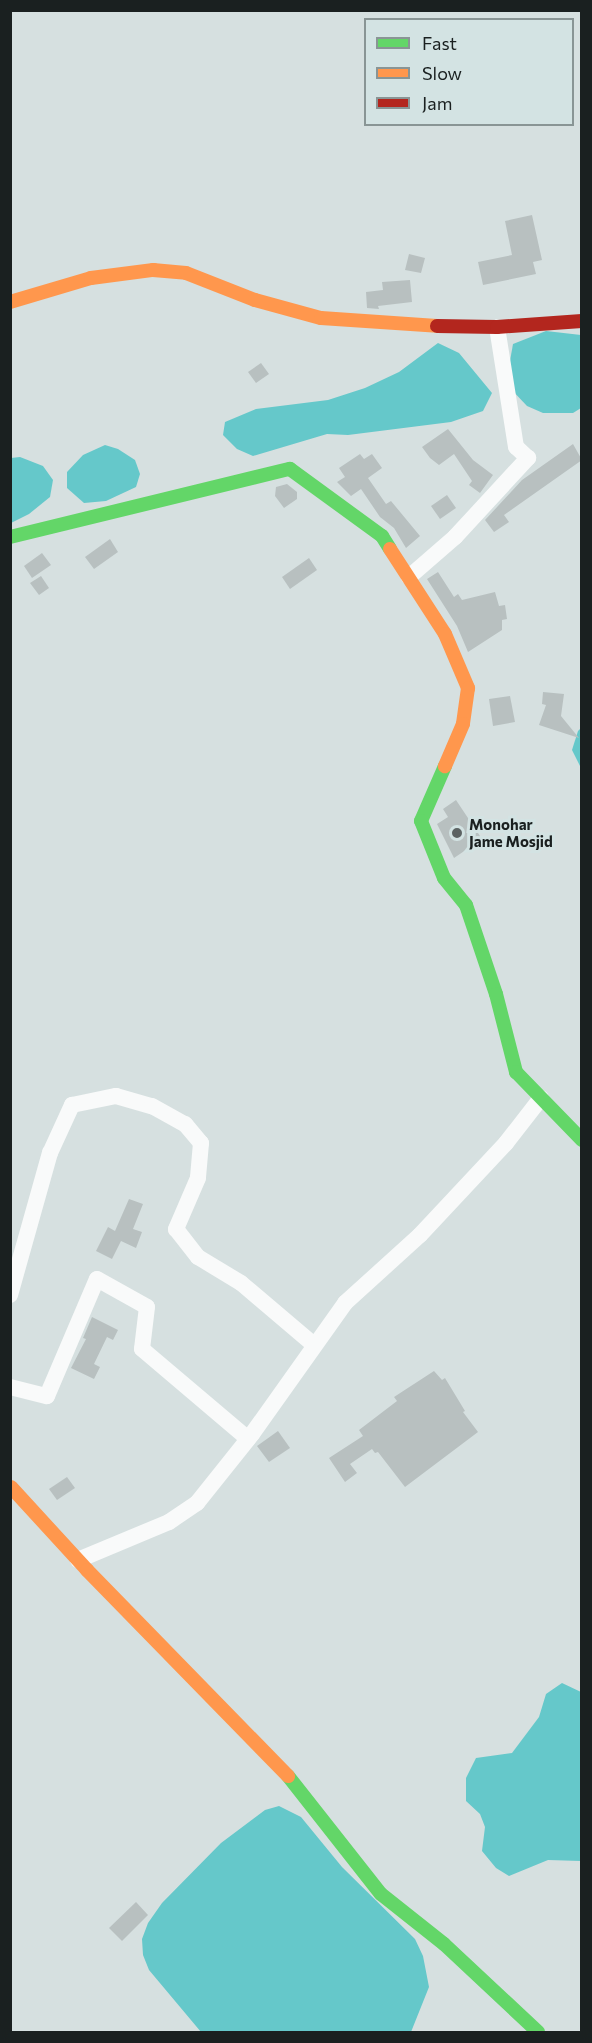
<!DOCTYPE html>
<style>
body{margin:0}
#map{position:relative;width:592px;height:2043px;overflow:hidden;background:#d6e0e0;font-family:Commissioner,sans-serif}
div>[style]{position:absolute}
.water>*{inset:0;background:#65c8ca}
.building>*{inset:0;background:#b8c0c0}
.street>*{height:16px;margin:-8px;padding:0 8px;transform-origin:8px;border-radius:8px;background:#f9fafa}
.fast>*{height:14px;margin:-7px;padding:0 7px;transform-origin:7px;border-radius:7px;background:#63d668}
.slow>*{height:14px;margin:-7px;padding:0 7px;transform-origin:7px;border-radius:7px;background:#ff974d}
.jam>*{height:14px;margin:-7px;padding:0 7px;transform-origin:7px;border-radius:7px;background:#b3261e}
.dots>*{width:16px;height:16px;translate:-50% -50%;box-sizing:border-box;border:3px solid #d3e3e3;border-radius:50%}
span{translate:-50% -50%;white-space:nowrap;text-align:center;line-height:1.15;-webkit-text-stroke:6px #d3e3e3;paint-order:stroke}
.poi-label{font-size:15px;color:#1a2020;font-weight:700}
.left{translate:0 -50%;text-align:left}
.frame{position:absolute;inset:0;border:12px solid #1a2020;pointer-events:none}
.legend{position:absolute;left:364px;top:18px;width:210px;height:108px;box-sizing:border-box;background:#d3e3e3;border:2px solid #899595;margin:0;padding:8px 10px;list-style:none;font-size:18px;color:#1a2020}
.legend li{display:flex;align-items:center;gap:12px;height:30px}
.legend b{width:30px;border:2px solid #899595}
</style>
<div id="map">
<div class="water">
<i style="clip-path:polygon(546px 331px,581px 335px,581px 408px,573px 413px,543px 413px,527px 406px,510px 388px,508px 372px,513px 344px)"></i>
<i style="clip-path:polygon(438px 343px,459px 353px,492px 393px,483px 411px,451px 422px,348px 435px,327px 434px,253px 456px,237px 449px,223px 435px,225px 422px,256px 409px,328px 400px,365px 388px,399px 372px)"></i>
<i style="clip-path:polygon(105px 445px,118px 449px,135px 460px,140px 474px,136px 487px,106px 501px,84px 503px,67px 488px,67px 472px,83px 455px)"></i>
<i style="clip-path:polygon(20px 457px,43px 466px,53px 480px,50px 497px,29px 514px,11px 523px,11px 458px)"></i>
<i style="clip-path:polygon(581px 728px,581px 768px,572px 750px,578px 731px)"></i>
<i style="clip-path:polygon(562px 1683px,581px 1692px,581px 1861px,548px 1860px,509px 1876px,496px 1868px,482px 1851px,485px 1827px,480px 1814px,466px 1801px,466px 1778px,476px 1758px,512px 1753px,539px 1717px,546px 1694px)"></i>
<i style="clip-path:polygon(279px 1806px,301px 1817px,342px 1867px,415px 1939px,423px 1956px,429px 1987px,411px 2032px,201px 2032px,149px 1970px,143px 1955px,142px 1939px,148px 1923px,162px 1903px,221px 1843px,265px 1810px)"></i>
</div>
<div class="building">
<i style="clip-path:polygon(532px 215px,542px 260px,533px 262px,536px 274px,483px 285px,478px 262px,512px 255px,505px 221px)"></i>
<i style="clip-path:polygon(409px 254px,425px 258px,421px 273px,405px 270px)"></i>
<i style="clip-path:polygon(410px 280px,412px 302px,378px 306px,379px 309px,367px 308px,366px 292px,383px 290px,382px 282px)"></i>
<i style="clip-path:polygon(261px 363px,269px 374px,256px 383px,248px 372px)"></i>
<i style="clip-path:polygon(448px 429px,473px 460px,493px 475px,480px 493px,469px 485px,472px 481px,454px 454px,439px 465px,430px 458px,422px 447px)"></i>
<i style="clip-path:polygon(573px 444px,582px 460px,504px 515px,509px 522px,494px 532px,485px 520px,522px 480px)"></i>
<i style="clip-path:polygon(360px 454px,364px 459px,372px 454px,382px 468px,368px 478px,386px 504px,391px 501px,420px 536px,406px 548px,394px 528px,380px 517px,361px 489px,351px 496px,337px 482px,345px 477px,339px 468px)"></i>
<i style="clip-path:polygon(287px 484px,297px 492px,297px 499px,284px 508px,275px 496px,276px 487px)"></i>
<i style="clip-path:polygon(447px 495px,456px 508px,440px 519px,431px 506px)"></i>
<i style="clip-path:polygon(110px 539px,118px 552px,94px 569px,85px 557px)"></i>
<i style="clip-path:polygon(42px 553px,51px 565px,32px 578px,24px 566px)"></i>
<i style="clip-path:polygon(309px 558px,317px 570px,290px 589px,282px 577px)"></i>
<i style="clip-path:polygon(438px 572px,454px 597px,458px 594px,462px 600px,495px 592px,499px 606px,505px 605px,507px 619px,502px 620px,502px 630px,468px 652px,457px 626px,427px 579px)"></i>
<i style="clip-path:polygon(41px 576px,49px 588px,39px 595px,30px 583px)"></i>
<i style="clip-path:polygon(543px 692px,564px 694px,561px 716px,579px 738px,539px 725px,546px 705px,542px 704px)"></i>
<i style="clip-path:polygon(510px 696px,515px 722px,493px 726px,489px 699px)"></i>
<i style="clip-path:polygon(456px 800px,482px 839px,454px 858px,437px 824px,448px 817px,443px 809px)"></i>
<i style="clip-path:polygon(129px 1199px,143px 1204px,133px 1229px,142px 1232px,136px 1248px,121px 1241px,112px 1259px,96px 1251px,108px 1227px,115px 1231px)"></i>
<i style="clip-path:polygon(92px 1317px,118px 1330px,113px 1340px,107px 1337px,94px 1364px,100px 1367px,94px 1379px,71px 1368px,86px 1339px,83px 1338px)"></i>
<i style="clip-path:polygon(434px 1371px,442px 1380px,445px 1378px,465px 1411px,463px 1412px,478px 1432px,405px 1487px,378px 1452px,375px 1453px,372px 1449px,350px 1464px,357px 1473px,345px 1482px,329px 1458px,363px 1436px,359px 1430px,397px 1401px,394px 1397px)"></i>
<i style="clip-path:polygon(278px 1431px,290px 1448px,269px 1462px,257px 1446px)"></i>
<i style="clip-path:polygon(67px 1477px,75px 1488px,57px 1500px,49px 1489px)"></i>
<i style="clip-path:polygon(136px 1902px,148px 1915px,122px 1941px,109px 1928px)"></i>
</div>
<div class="street">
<i style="left:409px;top:577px;width:61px;rotate:-41deg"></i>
<i style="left:455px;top:537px;width:108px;rotate:-47.3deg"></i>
<i style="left:528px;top:458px;width:16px;rotate:-137deg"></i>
<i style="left:516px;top:447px;width:121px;rotate:-99deg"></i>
<i style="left:10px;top:1295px;width:148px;rotate:-74.3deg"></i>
<i style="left:50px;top:1153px;width:53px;rotate:-65.4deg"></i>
<i style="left:72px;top:1105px;width:45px;rotate:-11.6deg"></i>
<i style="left:116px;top:1096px;width:37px;rotate:16deg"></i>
<i style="left:152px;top:1106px;width:38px;rotate:29deg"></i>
<i style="left:185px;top:1124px;width:25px;rotate:50deg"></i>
<i style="left:201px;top:1143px;width:35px;rotate:95deg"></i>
<i style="left:198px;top:1178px;width:56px;rotate:113.3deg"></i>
<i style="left:176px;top:1229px;width:36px;rotate:52deg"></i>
<i style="left:198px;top:1257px;width:50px;rotate:31.2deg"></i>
<i style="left:241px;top:1283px;width:96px;rotate:40.3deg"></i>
<i style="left:10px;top:1387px;width:38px;rotate:14deg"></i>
<i style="left:47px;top:1396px;width:127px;rotate:-66.9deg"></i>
<i style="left:97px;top:1279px;width:57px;rotate:29.2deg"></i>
<i style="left:147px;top:1307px;width:42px;rotate:96.8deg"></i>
<i style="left:142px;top:1349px;width:139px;rotate:40.3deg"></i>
<i style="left:78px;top:1560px;width:99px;rotate:-22.7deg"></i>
<i style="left:169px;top:1522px;width:34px;rotate:-34deg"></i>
<i style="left:197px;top:1503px;width:88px;rotate:-51.4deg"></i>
<i style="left:252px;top:1434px;width:161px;rotate:-54.6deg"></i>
<i style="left:345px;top:1303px;width:101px;rotate:-42.2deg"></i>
<i style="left:420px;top:1235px;width:126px;rotate:-46.9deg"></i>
<i style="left:506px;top:1143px;width:57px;rotate:-52.1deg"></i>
</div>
<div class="fast">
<i style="left:10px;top:537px;width:288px;rotate:-13.7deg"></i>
<i style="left:290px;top:469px;width:114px;rotate:36.1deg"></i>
<i style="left:382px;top:536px;width:15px;rotate:58deg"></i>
<i style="left:445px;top:766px;width:60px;rotate:113.6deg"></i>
<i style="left:421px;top:821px;width:61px;rotate:68deg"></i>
<i style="left:444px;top:878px;width:35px;rotate:51deg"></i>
<i style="left:466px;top:905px;width:94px;rotate:71.4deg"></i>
<i style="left:496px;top:994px;width:81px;rotate:75.6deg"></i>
<i style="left:516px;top:1072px;width:95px;rotate:45.9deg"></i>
<i style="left:288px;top:1776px;width:150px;rotate:51.8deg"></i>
<i style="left:381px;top:1894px;width:80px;rotate:38.4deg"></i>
<i style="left:444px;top:1944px;width:129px;rotate:43.1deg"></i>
</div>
<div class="slow">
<i style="left:10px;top:302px;width:84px;rotate:-16.5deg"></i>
<i style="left:91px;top:278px;width:63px;rotate:-7.4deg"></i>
<i style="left:153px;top:270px;width:33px;rotate:5deg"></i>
<i style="left:186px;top:273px;width:74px;rotate:21.4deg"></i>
<i style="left:255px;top:300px;width:68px;rotate:15.3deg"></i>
<i style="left:321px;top:318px;width:116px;rotate:3.9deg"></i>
<i style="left:390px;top:549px;width:101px;rotate:57.1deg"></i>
<i style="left:445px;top:634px;width:59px;rotate:66.9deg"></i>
<i style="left:468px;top:688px;width:36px;rotate:98deg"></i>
<i style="left:463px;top:724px;width:46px;rotate:113.2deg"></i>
<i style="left:11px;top:1487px;width:113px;rotate:47.5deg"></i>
<i style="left:87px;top:1570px;width:288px;rotate:45.7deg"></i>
</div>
<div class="jam">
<i style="left:437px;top:326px;width:60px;rotate:1deg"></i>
<i style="left:497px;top:327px;width:85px;rotate:-4deg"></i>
</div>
<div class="dots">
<i style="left:457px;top:833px;background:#5c6363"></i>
</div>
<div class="poi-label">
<span class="left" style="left:469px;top:833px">Monohar<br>Jame Mosjid</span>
</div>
<div class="frame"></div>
<ul class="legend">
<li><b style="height:8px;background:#63d668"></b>Fast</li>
<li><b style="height:8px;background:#ff974d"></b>Slow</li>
<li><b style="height:8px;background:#b3261e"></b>Jam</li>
</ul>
</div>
